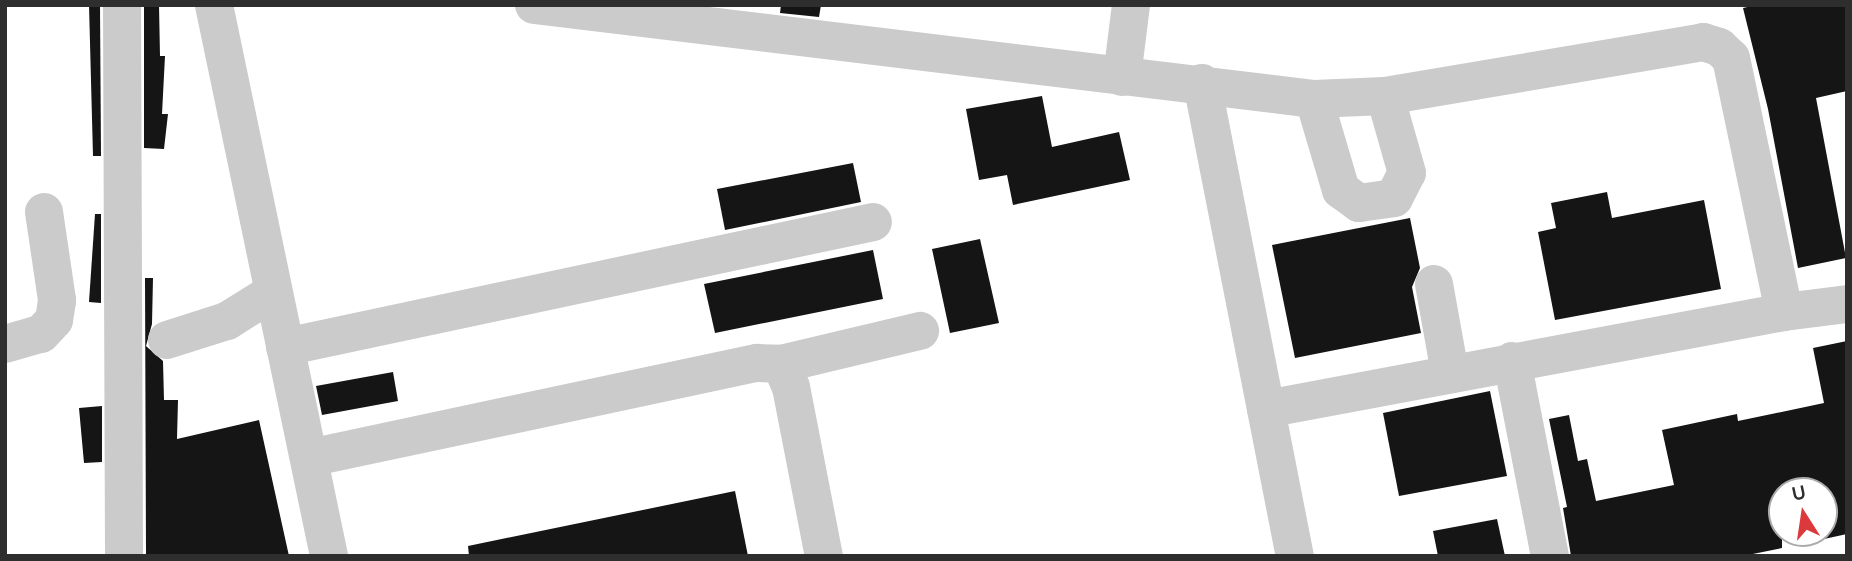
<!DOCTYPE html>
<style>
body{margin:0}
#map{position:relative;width:1852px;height:561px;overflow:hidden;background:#fff;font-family:Cabin,sans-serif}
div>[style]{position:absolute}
.building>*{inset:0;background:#151515}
.minor>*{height:38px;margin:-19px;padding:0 19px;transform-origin:19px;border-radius:19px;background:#cbcbcb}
span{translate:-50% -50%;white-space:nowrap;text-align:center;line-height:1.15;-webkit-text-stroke:7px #fff;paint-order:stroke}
.frame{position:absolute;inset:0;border:7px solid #2e2e2e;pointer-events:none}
.north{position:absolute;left:1768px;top:477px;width:70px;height:70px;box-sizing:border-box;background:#fff;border:2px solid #ababab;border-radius:50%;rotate:348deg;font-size:19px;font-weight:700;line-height:28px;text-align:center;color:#2e2e2e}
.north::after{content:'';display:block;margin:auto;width:24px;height:32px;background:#db393b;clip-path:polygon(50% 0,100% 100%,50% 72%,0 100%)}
</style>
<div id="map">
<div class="building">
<i style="clip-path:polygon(89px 5px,100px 5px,101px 156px,93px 156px)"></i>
<i style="clip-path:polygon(144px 5px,159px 5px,160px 56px,165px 56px,162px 114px,168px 114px,164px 149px,144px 148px)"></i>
<i style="clip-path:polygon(781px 5px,821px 5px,819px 17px,780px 13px)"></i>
<i style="clip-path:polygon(1756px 5px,1847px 5px,1847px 91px,1816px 98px,1846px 258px,1798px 268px,1768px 109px,1743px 8px)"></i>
<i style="clip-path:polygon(1042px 96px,1052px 147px,1119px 132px,1130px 180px,1013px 205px,1007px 175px,979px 180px,966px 109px)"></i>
<i style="clip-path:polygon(853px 163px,861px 202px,725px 230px,717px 189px)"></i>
<i style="clip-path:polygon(1607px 192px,1612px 218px,1704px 200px,1721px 289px,1555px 320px,1538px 232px,1556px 228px,1551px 203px)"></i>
<i style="clip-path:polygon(95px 214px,101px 214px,101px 303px,89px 302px)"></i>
<i style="clip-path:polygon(1410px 218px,1420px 268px,1412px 287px,1421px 333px,1295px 358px,1272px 245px)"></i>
<i style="clip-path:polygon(980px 239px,999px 323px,950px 333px,932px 249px)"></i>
<i style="clip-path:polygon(873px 250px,883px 299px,715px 333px,704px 284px)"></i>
<i style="clip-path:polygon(145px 278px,153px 278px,152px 324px,146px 346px,163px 361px,164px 400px,178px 400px,177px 439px,259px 420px,289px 556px,146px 556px)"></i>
<i style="clip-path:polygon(1847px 341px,1847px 534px,1824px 539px,1824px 491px,1782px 491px,1782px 548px,1743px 556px,1571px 556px,1563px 508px,1567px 507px,1549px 419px,1569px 415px,1578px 461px,1587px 459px,1596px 501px,1674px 485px,1662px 430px,1737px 414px,1738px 421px,1824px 403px,1813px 348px)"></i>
<i style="clip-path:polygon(393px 372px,398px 401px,322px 415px,316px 386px)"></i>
<i style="clip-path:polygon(1490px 391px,1507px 476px,1399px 496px,1383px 413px)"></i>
<i style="clip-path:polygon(102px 406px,102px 462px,84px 463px,79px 408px)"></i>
<i style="clip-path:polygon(735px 491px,748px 556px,469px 556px,468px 546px)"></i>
<i style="clip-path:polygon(1497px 519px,1505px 556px,1438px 556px,1433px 531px)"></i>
</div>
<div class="minor">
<i style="left:122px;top:5px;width:551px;rotate:89.79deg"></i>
<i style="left:214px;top:5px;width:563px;rotate:78.21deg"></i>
<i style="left:534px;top:5px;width:786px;rotate:6.87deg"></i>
<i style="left:1314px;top:99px;width:71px;rotate:-2.4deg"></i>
<i style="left:1385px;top:96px;width:323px;rotate:-9.6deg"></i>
<i style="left:1703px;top:42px;width:17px;rotate:17deg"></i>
<i style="left:1719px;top:47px;width:16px;rotate:43deg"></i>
<i style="left:1731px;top:58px;width:259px;rotate:78.2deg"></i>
<i style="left:1784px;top:312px;width:527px;rotate:169.39deg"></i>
<i style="left:1122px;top:77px;width:73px;rotate:-82.9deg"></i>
<i style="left:1202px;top:83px;width:482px;rotate:78.9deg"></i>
<i style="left:1314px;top:99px;width:95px;rotate:73.5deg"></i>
<i style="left:1341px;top:190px;width:22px;rotate:36deg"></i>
<i style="left:1359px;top:203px;width:35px;rotate:-8deg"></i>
<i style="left:1394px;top:198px;width:28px;rotate:-63deg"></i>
<i style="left:1407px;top:173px;width:80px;rotate:-105.9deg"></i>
<i style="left:1434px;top:284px;width:90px;rotate:79.8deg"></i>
<i style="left:1784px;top:312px;width:64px;rotate:-7.2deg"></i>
<i style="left:167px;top:340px;width:63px;rotate:-17.6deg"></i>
<i style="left:227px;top:321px;width:53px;rotate:-31.9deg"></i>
<i style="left:5px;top:344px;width:37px;rotate:-16deg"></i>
<i style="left:41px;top:334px;width:19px;rotate:-47deg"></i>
<i style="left:54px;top:320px;width:20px;rotate:-81deg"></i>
<i style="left:57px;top:300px;width:89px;rotate:-98.4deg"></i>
<i style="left:285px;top:347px;width:601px;rotate:-12deg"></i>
<i style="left:1512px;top:361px;width:199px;rotate:79deg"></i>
<i style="left:781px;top:364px;width:143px;rotate:-13.4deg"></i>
<i style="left:309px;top:458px;width:458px;rotate:-12deg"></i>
<i style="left:757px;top:363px;width:24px;rotate:2deg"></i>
<i style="left:781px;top:364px;width:25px;rotate:67deg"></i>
<i style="left:791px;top:387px;width:172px;rotate:79deg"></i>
</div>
<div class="frame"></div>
<div class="north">U</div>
</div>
